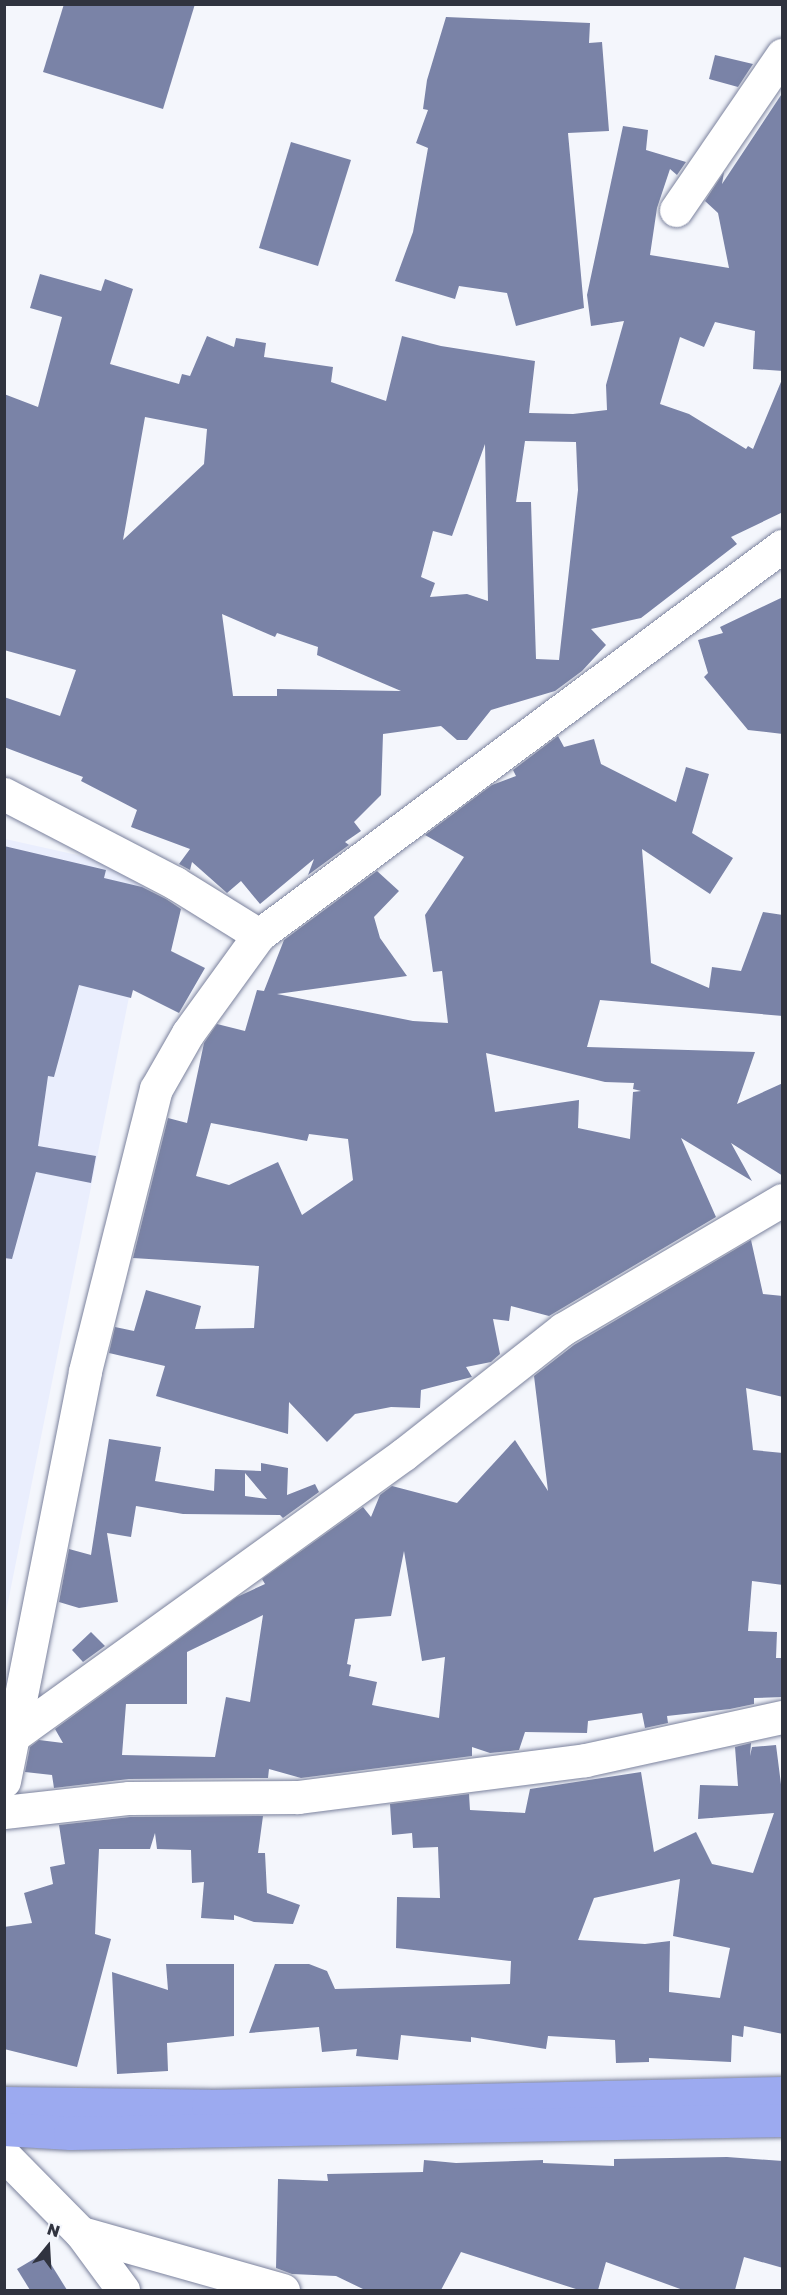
<!DOCTYPE html>
<style>
body{margin:0}
#map{position:relative;width:787px;height:2295px;overflow:hidden;background:#f4f6fc;font-family:"Golos Text",sans-serif}
div>[style]{position:absolute}
.built>*{inset:0;background:#eaeefd}
.building>*{inset:0;background:#7a83a7}
.roads{filter:drop-shadow(0 0 2px #7b829d) drop-shadow(0 0 2px #7b829d)}
.minor>*{height:33px;margin:-16.5px;padding:0 16.5px;transform-origin:16.5px;border-radius:16.5px;background:#fff}
.trunk>*{height:33px;margin:-16.5px;padding:0 16.5px;transform-origin:16.5px;border-radius:16.5px;background:#9caaf0}
span{translate:-50% -50%;white-space:nowrap;text-align:center;line-height:1.15;-webkit-text-stroke:5px #f4f6fc;paint-order:stroke}
.frame{position:absolute;inset:0;border:6px solid #30333f;pointer-events:none}
.north{position:absolute;left:18px;top:2217px;width:60px;height:60px;-webkit-text-stroke:4px #f4f6fc;paint-order:stroke;rotate:18deg;font-size:16px;font-weight:700;line-height:24px;text-align:center;color:#30333f}
.north::after{content:'';display:block;margin:auto;width:21px;height:27px;background:#30333f;clip-path:polygon(50% 0,100% 100%,50% 72%,0 100%)}
</style>
<div id="map">
<div class="built">
<i style="clip-path:polygon(5px 839px,154px 872px,5px 1617px)"></i>
</div>
<div class="building">
<i style="clip-path:polygon(64px 4px,195px 4px,163px 109px,43px 72px)"></i>
<i style="clip-path:polygon(446px 17px,590px 23px,589px 43px,602px 42px,609px 131px,568px 133px,584px 308px,516px 326px,507px 293px,459px 286px,455px 299px,395px 281px,413px 232px,428px 148px,416px 143px,428px 110px,423px 109px,427px 80px)"></i>
<i style="clip-path:polygon(715px 55px,753px 64px,738px 87px,709px 79px)"></i>
<i style="clip-path:polygon(evenodd,783px 92px,783px 371px,753px 369px,755px 331px,715px 322px,704px 347px,680px 337px,660px 404px,689px 414px,746px 449px,748px 446px,753px 449px,783px 377px,783px 512px,731px 537px,737px 544px,641px 618px,591px 629px,606px 645px,582px 671px,555px 691px,491px 710px,467px 740px,457px 740px,441px 726px,383px 734px,381px 795px,354px 822px,361px 831px,345px 842px,349px 845px,308px 875px,314px 859px,260px 904px,241px 881px,227px 893px,192px 862px,190px 870px,179px 864px,190px 849px,131px 827px,137px 810px,81px 781px,83px 777px,4px 747px,4px 697px,60px 716px,76px 670px,4px 650px,4px 394px,38px 407px,62px 317px,30px 308px,40px 274px,101px 291px,105px 279px,133px 289px,110px 364px,179px 384px,182px 374px,190px 376px,207px 336px,234px 347px,236px 338px,266px 343px,264px 357px,333px 367px,331px 382px,386px 401px,402px 336px,441px 346px,535px 361px,529px 413px,573px 414px,607px 410px,606px 385px,624px 321px,591px 326px,587px 295px,623px 126px,648px 130px,646px 150px,686px 162px,677px 175px,670px 169px,657px 208px,650px 255px,729px 268px,718px 213px,705px 201px,724px 172px,722px 184px,783px 92px,145px 417px,207px 429px,204px 464px,123px 540px,145px 417px,783px 92px,525px 441px,576px 442px,578px 490px,559px 660px,536px 659px,531px 502px,516px 502px,525px 441px,783px 92px,485px 444px,488px 601px,467px 594px,430px 597px,435px 583px,421px 577px,433px 531px,452px 536px,485px 444px,783px 92px,222px 614px,275px 637px,277px 633px,318px 647px,317px 655px,401px 691px,277px 689px,277px 696px,233px 696px,222px 614px)"></i>
<i style="clip-path:polygon(291px 142px,351px 160px,318px 266px,259px 248px)"></i>
<i style="clip-path:polygon(783px 597px,783px 734px,748px 730px,704px 677px,708px 673px,698px 640px,723px 633px,720px 627px)"></i>
<i style="clip-path:polygon(evenodd,558px 736px,564px 747px,594px 739px,601px 764px,676px 802px,686px 767px,709px 774px,692px 833px,733px 858px,710px 894px,642px 849px,651px 963px,709px 988px,712px 967px,741px 971px,763px 912px,783px 915px,783px 1016px,600px 1000px,587px 1047px,755px 1052px,737px 1104px,783px 1083px,783px 1176px,731px 1143px,752px 1181px,681px 1138px,716px 1217px,549px 1316px,511px 1306px,509px 1321px,493px 1319px,500px 1354px,491px 1362px,466px 1367px,472px 1377px,421px 1390px,420px 1408px,391px 1407px,355px 1414px,327px 1442px,289px 1402px,288px 1434px,156px 1396px,165px 1366px,109px 1353px,115px 1327px,134px 1331px,146px 1290px,201px 1306px,195px 1329px,254px 1328px,259px 1266px,133px 1258px,168px 1118px,187px 1123px,204px 1043px,217px 1024px,245px 1031px,257px 990px,264px 991px,284px 940px,377px 871px,399px 891px,374px 917px,380px 938px,407px 976px,277px 994px,413px 1021px,448px 1023px,442px 971px,433px 972px,425px 915px,464px 857px,425px 835px,492px 785px,516px 776px,513px 770px,558px 736px,486px 1053px,605px 1082px,634px 1083px,633px 1089px,641px 1091px,633px 1092px,630px 1139px,578px 1128px,579px 1100px,495px 1112px,486px 1053px,558px 736px,211px 1123px,307px 1141px,309px 1134px,348px 1139px,353px 1180px,302px 1215px,278px 1162px,229px 1185px,196px 1176px,211px 1123px)"></i>
<i style="clip-path:polygon(4px 846px,106px 870px,104px 878px,142px 887px,166px 899px,181px 909px,171px 951px,205px 968px,179px 1013px,133px 990px,131px 998px,79px 985px,54px 1077px,48px 1076px,38px 1146px,96px 1156px,91px 1183px,36px 1172px,12px 1259px,4px 1258px)"></i>
<i style="clip-path:polygon(evenodd,751px 1240px,763px 1294px,783px 1296px,783px 1397px,746px 1388px,753px 1450px,783px 1453px,783px 1585px,752px 1581px,748px 1631px,777px 1632px,776px 1658px,783px 1658px,783px 1697px,754px 1698px,754px 1704px,730px 1709px,667px 1716px,668px 1723px,645px 1728px,642px 1713px,588px 1721px,587px 1733px,525px 1732px,519px 1750px,490px 1753px,472px 1747px,472px 1756px,301px 1778px,269px 1769px,268px 1778px,129px 1779px,54px 1788px,52px 1775px,25px 1772px,30px 1747px,39px 1740px,63px 1743px,55px 1729px,237px 1597px,265px 1584px,262px 1579px,363px 1507px,371px 1517px,380px 1495px,392px 1486px,457px 1503px,515px 1440px,548px 1491px,534px 1376px,574px 1345px,751px 1240px,404px 1551px,422px 1661px,445px 1657px,439px 1718px,372px 1705px,377px 1682px,349px 1676px,351px 1665px,347px 1664px,355px 1619px,391px 1616px,404px 1551px,751px 1240px,263px 1615px,250px 1702px,226px 1697px,215px 1757px,122px 1755px,126px 1704px,187px 1704px,187px 1652px,263px 1615px)"></i>
<i style="clip-path:polygon(evenodd,109px 1439px,161px 1447px,155px 1481px,214px 1491px,215px 1469px,261px 1471px,261px 1463px,288px 1468px,287px 1495px,315px 1484px,319px 1492px,283px 1518px,280px 1515px,183px 1514px,136px 1506px,131px 1537px,107px 1533px,118px 1602px,79px 1608px,59px 1602px,69px 1549px,91px 1555px,109px 1439px,245px 1473px,267px 1499px,245px 1496px,245px 1473px)"></i>
<i style="clip-path:polygon(91px 1632px,105px 1646px,83px 1662px,72px 1650px)"></i>
<i style="clip-path:polygon(evenodd,751px 1743px,750px 1756px,752px 1747px,776px 1745px,783px 1800px,783px 2034px,744px 2026px,743px 2037px,732px 2035px,731px 2062px,649px 2058px,649px 2062px,616px 2063px,615px 2040px,548px 2036px,546px 2049px,471px 2037px,471px 2042px,401px 2035px,398px 2060px,356px 2056px,357px 2049px,322px 2052px,319px 2027px,249px 2033px,275px 1964px,309px 1964px,327px 1971px,335px 1989px,510px 1984px,511px 1961px,396px 1948px,397px 1897px,440px 1898px,438px 1847px,413px 1848px,412px 1833px,392px 1835px,390px 1804px,469px 1794px,470px 1810px,525px 1813px,530px 1789px,641px 1772px,654px 1852px,696px 1832px,712px 1864px,753px 1873px,774px 1813px,698px 1819px,700px 1785px,738px 1786px,735px 1747px,751px 1743px,680px 1879px,673px 1936px,730px 1948px,720px 1998px,669px 1992px,670px 1941px,645px 1944px,578px 1940px,594px 1898px,680px 1879px)"></i>
<i style="clip-path:polygon(263px 1816px,258px 1853px,265px 1853px,267px 1893px,300px 1905px,293px 1924px,254px 1922px,234px 1915px,234px 1920px,201px 1918px,204px 1882px,192px 1883px,191px 1850px,157px 1849px,155px 1833px,150px 1849px,99px 1849px,95px 1934px,111px 1939px,77px 2067px,4px 2049px,4px 1927px,32px 1923px,24px 1893px,53px 1884px,50px 1867px,65px 1864px,59px 1825px,130px 1817px)"></i>
<i style="clip-path:polygon(166px 1964px,234px 1964px,234px 2036px,167px 2043px,168px 2071px,117px 2074px,112px 1972px,168px 1990px)"></i>
<i style="clip-path:polygon(727px 2157px,783px 2161px,783px 2268px,744px 2257px,735px 2290px,683px 2290px,606px 2262px,598px 2290px,579px 2290px,461px 2252px,441px 2290px,365px 2290px,336px 2276px,292px 2274px,276px 2268px,278px 2179px,328px 2181px,327px 2174px,423px 2172px,424px 2160px,456px 2163px,543px 2160px,543px 2163px,614px 2166px,614px 2159px)"></i>
<i style="clip-path:polygon(44px 2253px,67px 2290px,30px 2290px,17px 2269px)"></i>
</div>
<div class="roads">
<div class="minor">
<i style="left:676px;top:210px;width:188px;rotate:-55.6deg"></i>
<i style="left:4px;top:794px;width:193px;rotate:27.5deg"></i>
<i style="left:175px;top:883px;width:99px;rotate:31.8deg"></i>
<i style="left:13px;top:1736px;width:482px;rotate:-35.8deg"></i>
<i style="left:404px;top:1454px;width:202px;rotate:-38.2deg"></i>
<i style="left:563px;top:1329px;width:254px;rotate:-30.5deg"></i>
<i style="left:4px;top:1781px;width:418px;rotate:-78.8deg"></i>
<i style="left:85px;top:1371px;width:291px;rotate:-75.9deg"></i>
<i style="left:156px;top:1089px;width:64px;rotate:-60.3deg"></i>
<i style="left:188px;top:1033px;width:121px;rotate:-54.1deg"></i>
<i style="left:259px;top:935px;width:652px;rotate:-36.64deg"></i>
<i style="left:4px;top:1812px;width:126px;rotate:-6.4deg"></i>
<i style="left:129px;top:1798px;width:169px;rotate:-0.3deg"></i>
<i style="left:298px;top:1797px;width:289px;rotate:-7.3deg"></i>
<i style="left:585px;top:1760px;width:202px;rotate:-12.3deg"></i>
<i style="left:4px;top:2155px;width:110px;rotate:45.4deg"></i>
<i style="left:81px;top:2233px;width:71px;rotate:53.6deg"></i>
<i style="left:81px;top:2233px;width:210px;rotate:15.8deg"></i>
</div>
<div class="trunk">
<i style="left:4px;top:2103px;width:204px;rotate:0.8deg"></i>
<i style="left:208px;top:2106px;width:574px;rotate:-1.3deg"></i>
<i style="left:4px;top:2129px;width:66px;rotate:3.5deg"></i>
<i style="left:70px;top:2133px;width:712px;rotate:-1.05deg"></i>
</div>
</div>
<div class="frame"></div>
<div class="north">N</div>
</div>
